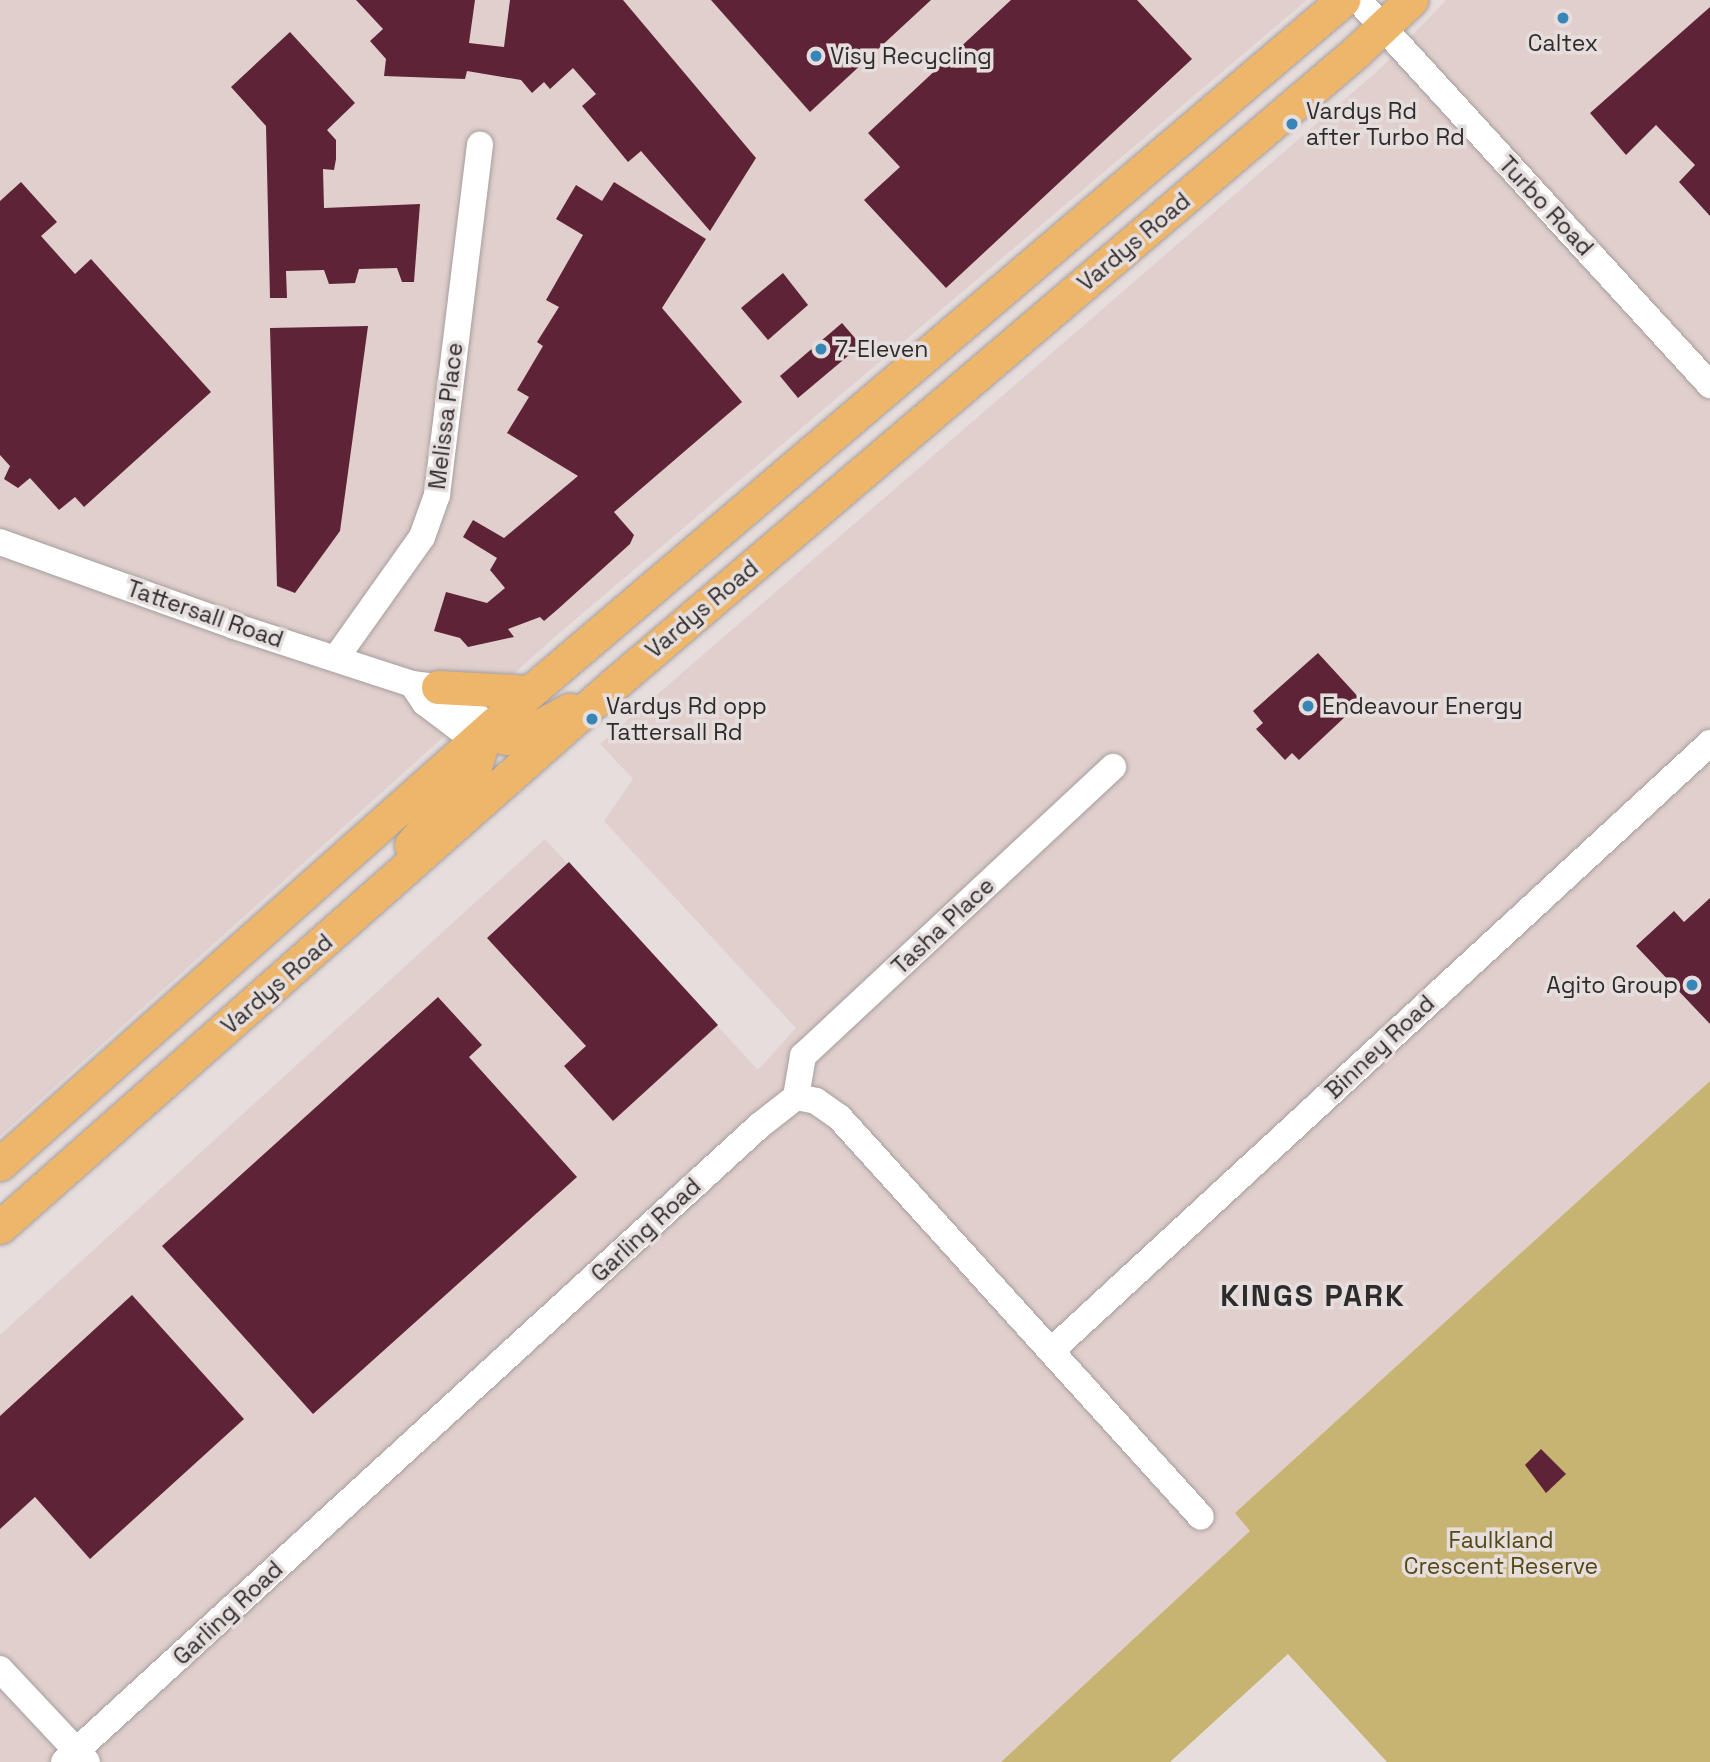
<!DOCTYPE html>
<style>
body{margin:0}
#map{position:relative;width:1710px;height:1762px;overflow:hidden;background:#e6dedd;font-family:"Space Grotesk",sans-serif}
div>[style]{position:absolute}
.built>*{inset:0;background:#e0cfcc}
.green>*{inset:0;background:#c7b372}
.building>*{inset:0;background:#5f2337}
.roads{filter:drop-shadow(0 0 2px #a59e9d) drop-shadow(0 0 2px #a59e9d)}
.minor>*{height:26px;margin:-13px;padding:0 13px;transform-origin:13px;border-radius:13px;background:#fff}
.major>*{height:33px;margin:-16.5px;padding:0 16.5px;transform-origin:16.5px;border-radius:16.5px;background:#eeb66a}
.dots>*{width:19px;height:19px;translate:-50% -50%;box-sizing:border-box;border:4px solid #e6dedd;border-radius:50%}
span{translate:-50% -50%;white-space:nowrap;text-align:center;line-height:1.15;-webkit-text-stroke:7px #e6dedd;paint-order:stroke}
.poi-label{font-size:23px;color:#2e2b2b}
.left{translate:0 -50%;text-align:left}
.right{translate:-100% -50%;text-align:right}
.street-label{font-size:23px;color:#2e2b2b}
.park-label{font-size:23px;color:#554712}
.district-label{font-size:30px;color:#2e2b2b;font-weight:700;letter-spacing:2px}
</style>
<div id="map">
<div class="built">
<i style="clip-path:polygon(0 0,1307px 0,557px 635px,0 1136px)"></i>
<i style="clip-path:polygon(1446px 0,1710px 0,1710px 1081px,1235px 1513px,1251px 1530px,1001px 1762px,0 1762px,0 1335px,545px 839px,758px 1070px,796px 1028px,604px 821px,633px 779px,600px 744px,1381px 68px)"></i>
</div>
<div class="green">
<i style="clip-path:polygon(1710px 1081px,1710px 1762px,1387px 1762px,1288px 1654px,1170px 1762px,1001px 1762px,1250px 1531px,1235px 1513px)"></i>
</div>
<div class="building">
<i style="clip-path:polygon(356px 0,475px 0,469px 43px,504px 47px,510px 0,623px 0,756px 158px,710px 231px,641px 151px,628px 162px,582px 106px,596px 94px,573px 68px,550px 89px,544px 82px,532px 93px,521px 80px,467px 71px,465px 79px,384px 76px,386px 59px,370px 41px,383px 29px)"></i>
<i style="clip-path:polygon(711px 0,931px 0,810px 112px)"></i>
<i style="clip-path:polygon(1011px 0,1137px 0,1192px 59px,946px 288px,864px 200px,900px 167px,868px 133px)"></i>
<i style="clip-path:polygon(1710px 7px,1710px 216px,1679px 182px,1695px 165px,1656px 125px,1626px 155px,1590px 113px)"></i>
<i style="clip-path:polygon(290px 32px,355px 103px,327px 130px,336px 140px,336px 159px,334px 170px,323px 169px,324px 208px,420px 204px,414px 282px,402px 282px,397px 268px,359px 269px,355px 283px,329px 284px,324px 270px,286px 271px,287px 298px,270px 298px,266px 126px,231px 87px)"></i>
<i style="clip-path:polygon(21px 182px,57px 222px,41px 236px,75px 274px,91px 259px,211px 392px,84px 507px,75px 497px,59px 510px,30px 478px,18px 488px,4px 479px,10px 466px,0 455px,0 201px)"></i>
<i style="clip-path:polygon(614px 182px,706px 239px,662px 308px,742px 402px,614px 512px,634px 535px,630px 544px,558px 609px,544px 621px,540px 617px,508px 629px,514px 637px,468px 647px,460px 638px,434px 631px,446px 592px,487px 603px,505px 588px,490px 570px,497px 558px,463px 537px,473px 520px,504px 538px,578px 476px,507px 433px,529px 397px,517px 390px,543px 346px,537px 342px,559px 307px,546px 300px,583px 235px,556px 219px,576px 185px,602px 201px)"></i>
<i style="clip-path:polygon(783px 273px,808px 305px,768px 340px,741px 308px)"></i>
<i style="clip-path:polygon(842px 323px,861px 345px,798px 398px,780px 376px)"></i>
<i style="clip-path:polygon(368px 326px,340px 531px,295px 593px,277px 586px,270px 328px)"></i>
<i style="clip-path:polygon(1318px 653px,1362px 701px,1299px 760px,1292px 753px,1285px 760px,1256px 729px,1263px 723px,1253px 711px)"></i>
<i style="clip-path:polygon(569px 862px,718px 1025px,613px 1121px,564px 1066px,586px 1046px,487px 938px)"></i>
<i style="clip-path:polygon(1710px 898px,1710px 1024px,1636px 946px,1674px 911px,1684px 922px)"></i>
<i style="clip-path:polygon(438px 997px,482px 1045px,469px 1057px,577px 1177px,313px 1414px,162px 1246px)"></i>
<i style="clip-path:polygon(132px 1295px,244px 1419px,90px 1559px,35px 1497px,0 1529px,0 1416px)"></i>
<i style="clip-path:polygon(1541px 1449px,1566px 1474px,1546px 1493px,1525px 1465px)"></i>
</div>
<div class="roads">
<div class="minor">
<i style="left:1358px;top:0;width:522px;rotate:47.56deg"></i>
<i style="left:0;top:542px;width:249px;rotate:19.7deg"></i>
<i style="left:234px;top:626px;width:187px;rotate:18deg"></i>
<i style="left:412px;top:684px;width:26px;rotate:7deg"></i>
<i style="left:438px;top:687px;width:50px;rotate:36.9deg"></i>
<i style="left:478px;top:717px;width:18px;rotate:74deg"></i>
<i style="left:483px;top:734px;width:18px;rotate:-177deg"></i>
<i style="left:465px;top:733px;width:50px;rotate:-143.1deg"></i>
<i style="left:425px;top:703px;width:23px;rotate:-124deg"></i>
<i style="left:336px;top:658px;width:148px;rotate:-54.6deg"></i>
<i style="left:422px;top:537px;width:45px;rotate:-70.3deg"></i>
<i style="left:437px;top:495px;width:353px;rotate:-83deg"></i>
<i style="left:796px;top:1097px;width:42px;rotate:-80.3deg"></i>
<i style="left:803px;top:1056px;width:424px;rotate:-43deg"></i>
<i style="left:1051px;top:1351px;width:897px;rotate:-42.69deg"></i>
<i style="left:0;top:1669px;width:127px;rotate:46.9deg"></i>
<i style="left:64px;top:1762px;width:942px;rotate:-42.46deg"></i>
<i style="left:759px;top:1126px;width:47px;rotate:-38.1deg"></i>
<i style="left:796px;top:1097px;width:20px;rotate:11deg"></i>
<i style="left:816px;top:1101px;width:28px;rotate:35deg"></i>
<i style="left:839px;top:1117px;width:539px;rotate:47.85deg"></i>
</div>
<div class="major">
<i style="left:438px;top:687px;width:92px;rotate:3.1deg"></i>
<i style="left:483px;top:734px;width:24px;rotate:9deg"></i>
<i style="left:507px;top:738px;width:22px;rotate:-16deg"></i>
<i style="left:528px;top:732px;width:47px;rotate:-28.2deg"></i>
<i style="left:411px;top:845px;width:99px;rotate:-50.3deg"></i>
<i style="left:474px;top:769px;width:23px;rotate:-72deg"></i>
<i style="left:0;top:1164px;width:710px;rotate:-41.69deg"></i>
<i style="left:530px;top:692px;width:1068px;rotate:-40.4deg"></i>
<i style="left:0;top:1227px;width:818px;rotate:-41.48deg"></i>
<i style="left:613px;top:685px;width:976px;rotate:-40.43deg"></i>
<i style="left:1356px;top:52px;width:76px;rotate:-43.4deg"></i>
</div>
</div>
<div class="dots">
<i style="left:1563px;top:18px;background:#3885b7"></i>
<i style="left:816px;top:56px;background:#3885b7"></i>
<i style="left:1292px;top:124px;background:#3885b7"></i>
<i style="left:821px;top:349px;background:#3885b7"></i>
<i style="left:1308px;top:706px;background:#3885b7"></i>
<i style="left:592px;top:719px;background:#3885b7"></i>
<i style="left:1692px;top:985px;background:#3885b7"></i>
</div>
<div class="poi-label">
<span style="left:1563px;top:43px">Caltex</span>
<span class="left" style="left:830px;top:56px">Visy Recycling</span>
<span class="left" style="left:1306px;top:124px">Vardys Rd<br>after Turbo Rd</span>
<span class="left" style="left:835px;top:349px">7-Eleven</span>
<span class="left" style="left:606px;top:719px">Vardys Rd opp<br>Tattersall Rd</span>
<span class="left" style="left:1322px;top:706px">Endeavour Energy</span>
<span class="right" style="left:1678px;top:985px">Agito Group</span>
</div>
<div class="street-label">
<span style="left:1546px;top:206px;rotate:47deg">Turbo Road</span>
<span style="left:1134px;top:242px;rotate:-40deg">Vardys Road</span>
<span style="left:446px;top:416px;rotate:-83deg">Melissa Place</span>
<span style="left:702px;top:609px;rotate:-40deg">Vardys Road</span>
<span style="left:205px;top:614px;rotate:19deg">Tattersall Road</span>
<span style="left:943px;top:926px;rotate:-43deg">Tasha Place</span>
<span style="left:277px;top:984px;rotate:-41deg">Vardys Road</span>
<span style="left:1380px;top:1047px;rotate:-43deg">Binney Road</span>
<span style="left:646px;top:1230px;rotate:-43deg">Garling Road</span>
<span style="left:228px;top:1613px;rotate:-43deg">Garling Road</span>
</div>
<div class="park-label">
<span style="left:1501px;top:1553px">Faulkland<br>Crescent Reserve</span>
</div>
<div class="district-label">
<span style="left:1313px;top:1296px">KINGS PARK</span>
</div>
</div>
